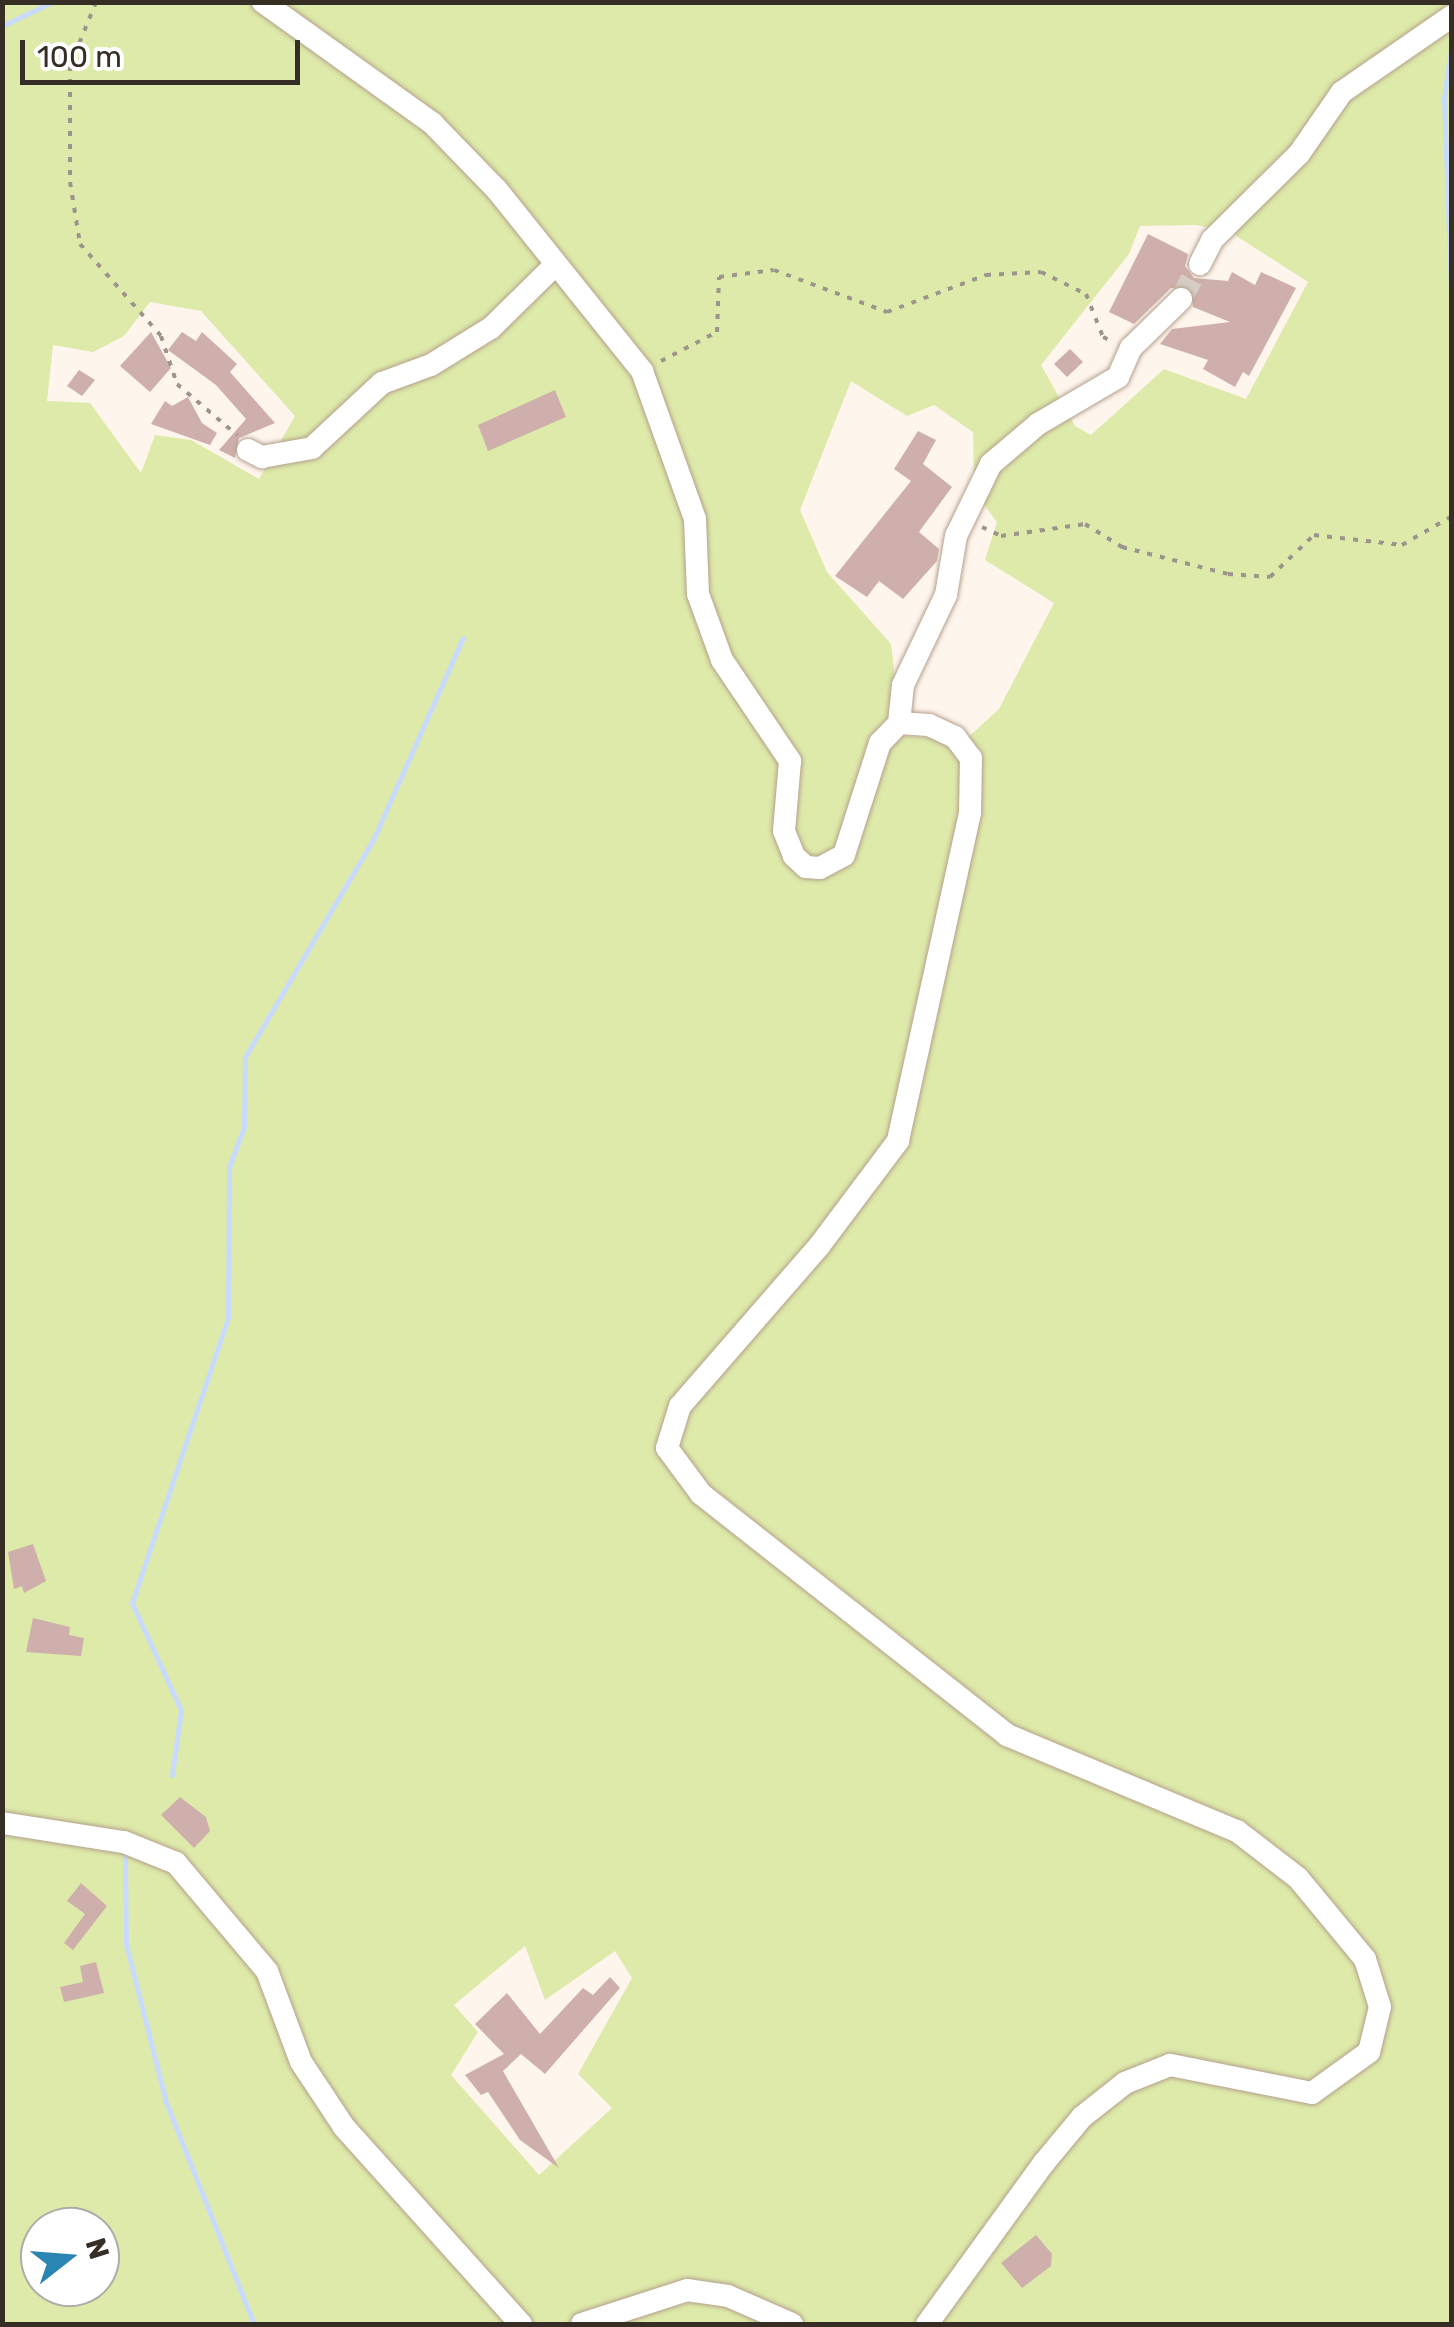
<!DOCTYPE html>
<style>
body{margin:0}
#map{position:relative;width:1454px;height:2327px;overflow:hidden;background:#fef5ed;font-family:Rubik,sans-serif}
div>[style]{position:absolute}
.green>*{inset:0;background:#ddeaa9}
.stream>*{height:5px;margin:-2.5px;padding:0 2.5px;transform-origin:2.5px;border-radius:2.5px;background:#c9dbfd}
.building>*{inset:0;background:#cfafab}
.minor-tunnel>*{height:22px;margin-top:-11px;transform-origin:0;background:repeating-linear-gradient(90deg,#d6cdc5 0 22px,transparent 0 33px)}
.path>*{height:4px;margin-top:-2px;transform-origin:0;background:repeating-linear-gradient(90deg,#9d948c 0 5px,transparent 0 13px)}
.roads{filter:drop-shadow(0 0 2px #b5a08c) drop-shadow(0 0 2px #b5a08c)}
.minor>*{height:22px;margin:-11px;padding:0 11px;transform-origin:11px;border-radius:11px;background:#fff}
span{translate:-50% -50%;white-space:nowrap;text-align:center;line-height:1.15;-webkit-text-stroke:10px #fff;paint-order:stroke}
.frame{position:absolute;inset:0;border:5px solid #362d25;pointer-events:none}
.north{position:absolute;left:20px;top:2207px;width:100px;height:100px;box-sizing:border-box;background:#fff;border:2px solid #afaba8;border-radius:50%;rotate:73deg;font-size:28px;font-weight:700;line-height:40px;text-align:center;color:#362d25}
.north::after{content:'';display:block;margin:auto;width:35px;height:45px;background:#2b85b3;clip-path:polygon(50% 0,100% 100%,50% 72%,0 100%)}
.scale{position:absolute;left:20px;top:40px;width:280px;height:45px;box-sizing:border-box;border:5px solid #362d25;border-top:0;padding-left:12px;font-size:30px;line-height:35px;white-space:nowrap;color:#362d25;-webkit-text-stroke:8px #fff;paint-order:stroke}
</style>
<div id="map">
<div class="green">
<i style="clip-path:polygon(evenodd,2px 3px,1451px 3px,1451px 2324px,3px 2324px,2px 3px,1195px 225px,1227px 230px,1308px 282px,1246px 399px,1164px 369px,1091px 435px,1075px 426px,1041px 365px,1129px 254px,1140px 226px,1195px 225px,2px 3px,150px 302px,201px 311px,295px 416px,259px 479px,191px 440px,155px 435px,141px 473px,90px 403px,47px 401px,53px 345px,93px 352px,124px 336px,150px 302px,2px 3px,851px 381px,907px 416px,934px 405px,973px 432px,974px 471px,982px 502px,997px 522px,985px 560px,1054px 603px,999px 709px,952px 752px,939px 738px,902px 736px,891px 644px,827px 572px,800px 510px,851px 381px,2px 3px,525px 1946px,545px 2000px,615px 1951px,632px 1978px,578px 2074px,612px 2108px,539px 2175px,451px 2075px,478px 2032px,454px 2005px,525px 1946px,2px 3px,40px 2227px,100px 2227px,100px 2287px,40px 2287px,40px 2227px)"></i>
</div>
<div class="stream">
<i style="left:2px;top:26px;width:55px;rotate:-25.6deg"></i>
<i style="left:1452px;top:43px;width:56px;rotate:98.3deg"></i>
<i style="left:1444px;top:98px;width:217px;rotate:87.9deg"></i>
<i style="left:172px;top:1775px;width:66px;rotate:-82.1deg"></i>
<i style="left:181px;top:1710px;width:118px;rotate:-114.6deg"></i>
<i style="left:132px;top:1603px;width:302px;rotate:-71.4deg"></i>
<i style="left:228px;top:1317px;width:150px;rotate:-89.6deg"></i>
<i style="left:229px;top:1167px;width:43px;rotate:-69.4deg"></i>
<i style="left:244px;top:1127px;width:70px;rotate:-89.2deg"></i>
<i style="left:245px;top:1057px;width:252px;rotate:-59.5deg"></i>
<i style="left:373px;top:840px;width:221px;rotate:-66deg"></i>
<i style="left:125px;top:1851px;width:93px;rotate:89.4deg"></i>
<i style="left:126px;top:1944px;width:163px;rotate:75.8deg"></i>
<i style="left:166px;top:2102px;width:239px;rotate:68.4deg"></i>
</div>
<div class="building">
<i style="clip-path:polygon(1148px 234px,1188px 254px,1185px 266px,1194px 278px,1228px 281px,1232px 272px,1255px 285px,1261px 272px,1296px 288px,1249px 376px,1243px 372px,1235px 387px,1203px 369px,1208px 360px,1160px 344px,1172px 329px,1230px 322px,1193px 307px,1191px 288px,1171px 288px,1134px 324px,1109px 312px)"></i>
<i style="clip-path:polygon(151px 332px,171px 368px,150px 392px,120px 366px)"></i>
<i style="clip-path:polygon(182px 332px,196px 341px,202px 332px,237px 364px,230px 372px,275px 423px,239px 438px,235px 458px,219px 450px,246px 419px,216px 385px,168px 350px)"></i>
<i style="clip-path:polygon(1070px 349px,1083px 362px,1067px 377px,1054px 364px)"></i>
<i style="clip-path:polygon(79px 370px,95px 380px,82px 396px,67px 386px)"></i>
<i style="clip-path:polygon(555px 390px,566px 417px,488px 451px,478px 425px)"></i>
<i style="clip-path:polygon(188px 397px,202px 423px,217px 433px,210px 445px,151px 424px,165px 401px,172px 406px)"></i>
<i style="clip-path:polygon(918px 431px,936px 440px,923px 464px,952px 487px,919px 532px,939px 549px,937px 561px,903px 599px,879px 581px,867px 597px,835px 576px,911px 481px,894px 469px)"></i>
<i style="clip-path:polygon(33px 1544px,46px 1581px,24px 1593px,22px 1586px,14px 1589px,8px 1552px)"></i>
<i style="clip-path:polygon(33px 1618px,70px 1627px,69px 1635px,84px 1638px,81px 1656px,26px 1652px)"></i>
<i style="clip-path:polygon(180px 1797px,206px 1817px,210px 1831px,194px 1848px,161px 1815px)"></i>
<i style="clip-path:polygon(81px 1883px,107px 1906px,73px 1950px,64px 1943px,85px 1914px,67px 1901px)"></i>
<i style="clip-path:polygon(96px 1962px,104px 1993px,64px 2002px,60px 1987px,83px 1982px,80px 1966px)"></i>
<i style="clip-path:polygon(610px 1977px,620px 1988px,545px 2074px,521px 2054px,503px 2071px,559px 2168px,520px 2140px,488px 2092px,481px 2095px,465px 2075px,504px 2054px,475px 2024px,507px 1993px,540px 2034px,583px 1988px,593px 1995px)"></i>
<i style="clip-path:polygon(1036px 2235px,1052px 2254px,1051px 2266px,1022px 2288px,1001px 2263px)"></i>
</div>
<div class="minor-tunnel">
<i style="left:1181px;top:299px;width:40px;rotate:-62deg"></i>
</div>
<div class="path">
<i style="left:96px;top:2px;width:69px;rotate:112.1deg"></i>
<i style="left:70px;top:66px;width:116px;rotate:90deg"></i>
<i style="left:70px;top:182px;width:63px;rotate:80.8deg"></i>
<i style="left:80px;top:244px;width:123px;rotate:48.6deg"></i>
<i style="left:161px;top:336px;width:51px;rotate:71.6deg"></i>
<i style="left:177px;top:384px;width:79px;rotate:40.4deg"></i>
<i style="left:661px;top:361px;width:63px;rotate:-27.4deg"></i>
<i style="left:717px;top:332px;width:55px;rotate:-87.9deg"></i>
<i style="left:719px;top:277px;width:55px;rotate:-7.3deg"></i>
<i style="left:774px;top:270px;width:121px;rotate:20.4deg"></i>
<i style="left:887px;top:312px;width:106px;rotate:-20.5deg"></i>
<i style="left:986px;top:275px;width:55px;rotate:-3.1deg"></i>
<i style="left:1041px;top:272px;width:50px;rotate:26.1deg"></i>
<i style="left:1086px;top:294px;width:46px;rotate:68.4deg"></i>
<i style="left:1103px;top:337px;width:10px;rotate:24deg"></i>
<i style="left:982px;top:527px;width:21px;rotate:25deg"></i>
<i style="left:1001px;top:536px;width:85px;rotate:-8.1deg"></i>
<i style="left:1085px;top:524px;width:44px;rotate:31.9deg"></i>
<i style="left:1122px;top:547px;width:109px;rotate:14.3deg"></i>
<i style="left:1228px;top:574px;width:42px;rotate:4.1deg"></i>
<i style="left:1270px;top:577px;width:61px;rotate:-43.7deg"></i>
<i style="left:1314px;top:535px;width:89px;rotate:6.5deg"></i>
<i style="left:1402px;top:545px;width:58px;rotate:-30.1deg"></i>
</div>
<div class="roads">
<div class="minor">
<i style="left:263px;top:2px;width:208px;rotate:35.6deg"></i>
<i style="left:432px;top:123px;width:93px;rotate:45.9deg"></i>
<i style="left:497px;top:190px;width:232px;rotate:51.3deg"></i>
<i style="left:642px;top:371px;width:157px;rotate:70.3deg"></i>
<i style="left:695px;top:519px;width:75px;rotate:87.7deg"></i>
<i style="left:698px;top:594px;width:70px;rotate:70deg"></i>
<i style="left:722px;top:660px;width:122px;rotate:56deg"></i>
<i style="left:790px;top:761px;width:70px;rotate:94.9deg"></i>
<i style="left:784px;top:831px;width:27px;rotate:68deg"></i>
<i style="left:794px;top:856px;width:16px;rotate:43deg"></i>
<i style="left:806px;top:867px;width:14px;rotate:4deg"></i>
<i style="left:820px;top:868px;width:27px;rotate:-28deg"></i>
<i style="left:844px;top:855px;width:118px;rotate:-72.2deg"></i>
<i style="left:880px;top:743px;width:28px;rotate:-46deg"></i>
<i style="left:899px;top:723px;width:30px;rotate:4deg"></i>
<i style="left:929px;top:725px;width:29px;rotate:25deg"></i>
<i style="left:955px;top:737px;width:26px;rotate:53deg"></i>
<i style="left:971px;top:758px;width:55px;rotate:91deg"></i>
<i style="left:970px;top:813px;width:336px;rotate:102.4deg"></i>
<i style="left:898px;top:1141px;width:130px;rotate:126.9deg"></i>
<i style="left:820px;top:1245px;width:213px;rotate:131deg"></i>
<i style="left:680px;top:1406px;width:44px;rotate:107.2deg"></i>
<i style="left:667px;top:1448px;width:57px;rotate:53.5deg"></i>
<i style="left:701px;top:1494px;width:390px;rotate:38.2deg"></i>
<i style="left:1007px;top:1735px;width:249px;rotate:22.7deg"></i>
<i style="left:1237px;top:1831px;width:77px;rotate:37.6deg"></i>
<i style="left:1298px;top:1878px;width:105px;rotate:50.4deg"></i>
<i style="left:1365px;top:1959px;width:50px;rotate:72.6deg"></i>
<i style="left:1380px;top:2007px;width:46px;rotate:103.7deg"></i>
<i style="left:1369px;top:2052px;width:70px;rotate:144.3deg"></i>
<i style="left:1312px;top:2093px;width:145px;rotate:-168.8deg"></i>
<i style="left:1170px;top:2065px;width:48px;rotate:158.2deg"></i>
<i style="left:1125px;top:2083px;width:55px;rotate:141.7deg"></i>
<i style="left:1082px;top:2117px;width:61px;rotate:129.7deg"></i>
<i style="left:1043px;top:2164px;width:198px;rotate:125.9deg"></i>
<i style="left:1200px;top:264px;width:27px;rotate:-63deg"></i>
<i style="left:1212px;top:240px;width:122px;rotate:-44.7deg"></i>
<i style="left:1299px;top:154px;width:75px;rotate:-55.3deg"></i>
<i style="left:1342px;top:92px;width:134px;rotate:-34.6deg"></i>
<i style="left:248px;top:450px;width:16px;rotate:27deg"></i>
<i style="left:262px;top:457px;width:51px;rotate:-10.2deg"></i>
<i style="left:312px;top:448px;width:96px;rotate:-42.9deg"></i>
<i style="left:382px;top:383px;width:52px;rotate:-20.2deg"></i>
<i style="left:431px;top:365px;width:70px;rotate:-31.7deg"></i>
<i style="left:491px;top:328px;width:87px;rotate:-44.5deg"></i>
<i style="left:899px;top:723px;width:38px;rotate:-84deg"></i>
<i style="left:903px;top:685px;width:100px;rotate:-64.5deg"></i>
<i style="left:946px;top:595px;width:60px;rotate:-80.4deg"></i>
<i style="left:956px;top:536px;width:80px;rotate:-64.1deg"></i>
<i style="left:991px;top:464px;width:62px;rotate:-40.4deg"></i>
<i style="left:1038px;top:424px;width:93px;rotate:-30.4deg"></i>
<i style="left:1118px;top:377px;width:32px;rotate:-66deg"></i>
<i style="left:1131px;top:348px;width:70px;rotate:-44.4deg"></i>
<i style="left:2px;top:1823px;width:123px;rotate:8.9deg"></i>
<i style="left:124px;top:1842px;width:56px;rotate:22deg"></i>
<i style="left:176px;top:1863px;width:141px;rotate:49.9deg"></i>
<i style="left:267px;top:1971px;width:97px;rotate:69.5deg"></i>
<i style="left:301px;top:2062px;width:78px;rotate:56.5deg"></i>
<i style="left:344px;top:2127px;width:265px;rotate:48.1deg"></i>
<i style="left:582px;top:2324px;width:110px;rotate:-17.9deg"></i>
<i style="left:687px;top:2290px;width:41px;rotate:8.3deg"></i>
<i style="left:728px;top:2296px;width:70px;rotate:23.6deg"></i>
</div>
</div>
<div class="frame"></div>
<div class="north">N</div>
<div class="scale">100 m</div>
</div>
